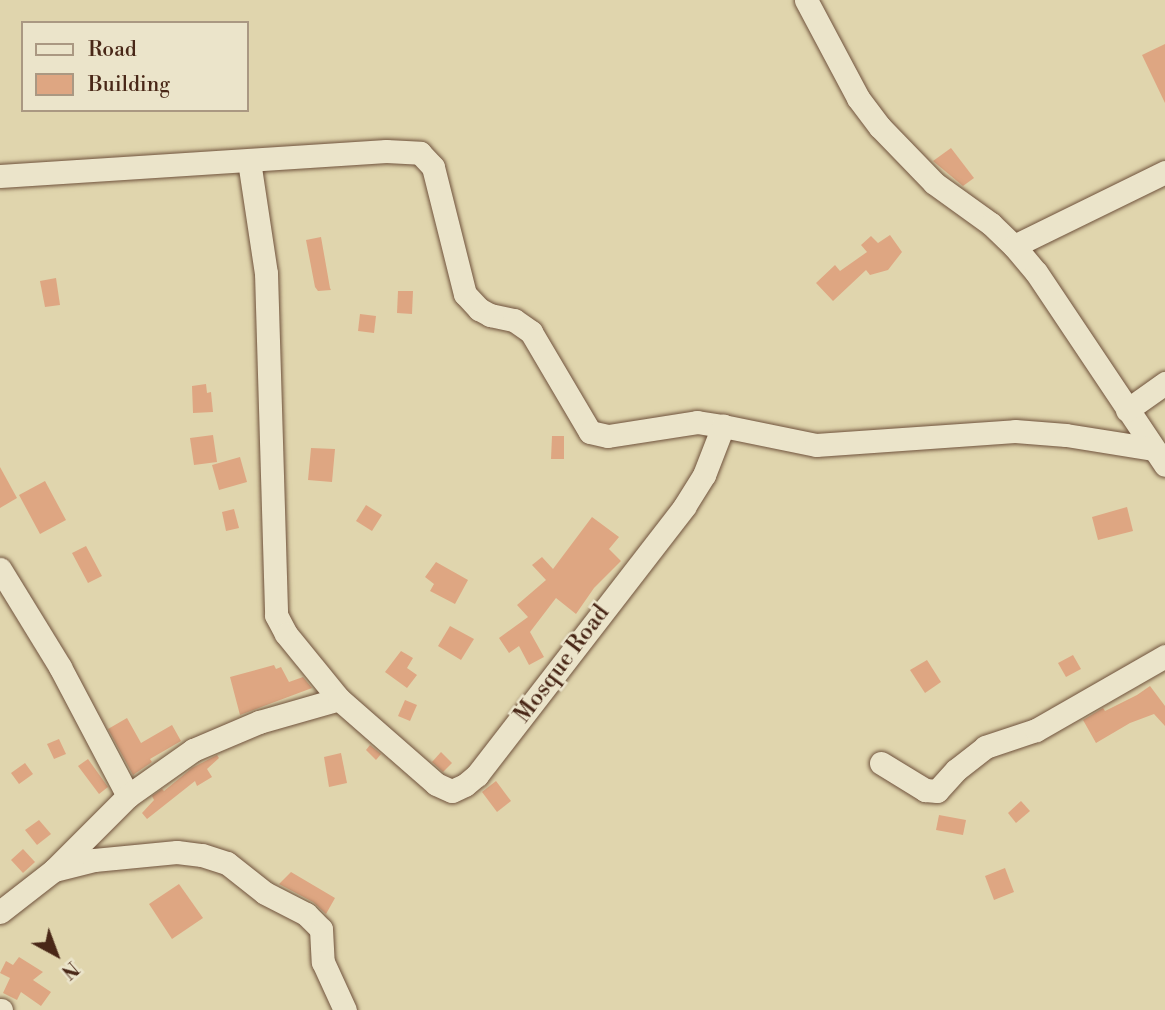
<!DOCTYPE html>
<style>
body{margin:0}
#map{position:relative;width:1165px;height:1010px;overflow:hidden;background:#e0d5ad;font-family:"Libre Bodoni",serif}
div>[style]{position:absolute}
.building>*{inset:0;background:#dea682}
.roads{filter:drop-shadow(0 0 2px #6f523c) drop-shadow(0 0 2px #6f523c)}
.minor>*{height:23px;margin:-11.5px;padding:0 11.5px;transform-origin:11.5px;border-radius:11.5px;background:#ebe4ca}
span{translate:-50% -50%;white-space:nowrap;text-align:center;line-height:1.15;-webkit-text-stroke:5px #ebe4ca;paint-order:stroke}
.street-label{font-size:23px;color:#492717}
.legend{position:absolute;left:21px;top:21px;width:228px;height:91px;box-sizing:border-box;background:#ebe4ca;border:2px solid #aa9882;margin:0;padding:9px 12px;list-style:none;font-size:21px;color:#492717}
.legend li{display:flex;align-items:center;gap:14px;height:35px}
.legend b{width:35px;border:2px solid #aa9882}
.north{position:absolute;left:21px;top:919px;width:70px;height:70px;-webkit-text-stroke:5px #ebe4ca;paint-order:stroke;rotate:139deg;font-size:19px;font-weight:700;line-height:28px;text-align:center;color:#492717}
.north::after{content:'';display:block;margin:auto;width:24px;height:32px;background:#492717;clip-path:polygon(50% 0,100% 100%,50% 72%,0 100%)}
</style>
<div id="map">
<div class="building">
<i style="clip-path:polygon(1165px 44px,1165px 103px,1142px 55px)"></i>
<i style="clip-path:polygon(951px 148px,974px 178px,963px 186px,933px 161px)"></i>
<i style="clip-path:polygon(890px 235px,902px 252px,888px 270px,870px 275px,866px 270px,833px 301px,816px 283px,835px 265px,840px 271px,867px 252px,861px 245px,871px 236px,878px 243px)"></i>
<i style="clip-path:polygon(321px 237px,330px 288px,331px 290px,318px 291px,315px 287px,306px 240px)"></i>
<i style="clip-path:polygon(56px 278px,60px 305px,45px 307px,40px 281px)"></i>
<i style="clip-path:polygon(398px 291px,413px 291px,412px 314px,397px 313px)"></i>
<i style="clip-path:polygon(360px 314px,376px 316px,374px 333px,358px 331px)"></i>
<i style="clip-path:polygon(206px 384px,207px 393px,211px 392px,213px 412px,193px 413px,192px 386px)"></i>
<i style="clip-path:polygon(213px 435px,217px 462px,194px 465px,190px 438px)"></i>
<i style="clip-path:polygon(552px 436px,564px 436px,564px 459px,551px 459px)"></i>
<i style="clip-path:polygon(311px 448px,335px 449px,332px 482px,308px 480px)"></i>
<i style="clip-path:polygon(240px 457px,247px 482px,219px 490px,212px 465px)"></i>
<i style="clip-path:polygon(0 467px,17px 498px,0 508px)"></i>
<i style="clip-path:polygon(45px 481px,66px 520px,40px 534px,19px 495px)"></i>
<i style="clip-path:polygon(366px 505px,382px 515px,372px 531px,356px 521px)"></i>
<i style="clip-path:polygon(1127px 507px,1133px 531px,1098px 540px,1092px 517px)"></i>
<i style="clip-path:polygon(234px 509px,239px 528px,226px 531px,222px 512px)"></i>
<i style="clip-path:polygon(592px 517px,619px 537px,609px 549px,621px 561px,594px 588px,576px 614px,556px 598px,530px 632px,544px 657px,529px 665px,519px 646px,509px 653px,499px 638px,528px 617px,517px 605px,546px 580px,532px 565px,542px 557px,553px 569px)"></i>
<i style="clip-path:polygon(86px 546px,102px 576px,88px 583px,72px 553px)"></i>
<i style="clip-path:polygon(436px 562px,468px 580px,455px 604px,430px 591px,434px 584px,425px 577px)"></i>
<i style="clip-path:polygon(450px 626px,474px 639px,461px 660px,438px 646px)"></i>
<i style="clip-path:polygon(401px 651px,413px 658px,407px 668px,417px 675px,407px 688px,385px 672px)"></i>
<i style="clip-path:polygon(1073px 655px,1081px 669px,1066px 677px,1058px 663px)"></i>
<i style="clip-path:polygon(927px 660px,941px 682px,925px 693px,910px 670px)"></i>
<i style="clip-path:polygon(274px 665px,276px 669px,281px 667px,289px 682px,303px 677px,312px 688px,240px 715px,230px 677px)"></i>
<i style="clip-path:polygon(1150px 686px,1165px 706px,1165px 726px,1154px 714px,1130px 723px,1096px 743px,1083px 720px,1103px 708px,1105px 711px,1137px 695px)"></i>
<i style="clip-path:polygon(405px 700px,417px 705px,410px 721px,398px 716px)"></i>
<i style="clip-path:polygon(127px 718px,141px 743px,172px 725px,181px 741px,150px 759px,152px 762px,133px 775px,108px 729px)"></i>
<i style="clip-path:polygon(59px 739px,66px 754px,54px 759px,47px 744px)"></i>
<i style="clip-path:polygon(370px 745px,381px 754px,376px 760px,366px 750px)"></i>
<i style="clip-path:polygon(441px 752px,452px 763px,443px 772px,432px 762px)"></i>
<i style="clip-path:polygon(341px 753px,347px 783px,329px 787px,324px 757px)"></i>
<i style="clip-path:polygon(217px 755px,219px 758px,207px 769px,212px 777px,197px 786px,195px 781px,147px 819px,142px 813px,154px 800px,152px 796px,162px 789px,164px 791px,192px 768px)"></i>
<i style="clip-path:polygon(88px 759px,108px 787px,99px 794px,78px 766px)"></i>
<i style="clip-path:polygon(25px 763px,33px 774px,19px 784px,11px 773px)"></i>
<i style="clip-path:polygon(496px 781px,511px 801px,497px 812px,482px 792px)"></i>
<i style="clip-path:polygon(1021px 801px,1030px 811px,1016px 823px,1008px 813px)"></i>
<i style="clip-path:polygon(939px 815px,966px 820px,963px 835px,936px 830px)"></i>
<i style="clip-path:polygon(39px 820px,51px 834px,37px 845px,25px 830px)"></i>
<i style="clip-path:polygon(23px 849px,35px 862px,23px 873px,11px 860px)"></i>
<i style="clip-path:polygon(1005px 868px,1014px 892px,994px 900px,985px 876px)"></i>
<i style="clip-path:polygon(291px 872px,335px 898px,326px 914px,313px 902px,279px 884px)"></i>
<i style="clip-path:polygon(179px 884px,203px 918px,172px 939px,149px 904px)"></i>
<i style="clip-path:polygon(19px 957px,43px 972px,33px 980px,51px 992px,41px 1006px,21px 992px,17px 1000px,3px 993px,10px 978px,0 973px,6px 961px,13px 965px)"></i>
</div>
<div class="roads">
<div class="minor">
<i style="left:806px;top:0;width:111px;rotate:62deg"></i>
<i style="left:858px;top:98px;width:36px;rotate:53deg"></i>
<i style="left:880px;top:127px;width:78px;rotate:46deg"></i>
<i style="left:934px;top:183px;width:70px;rotate:35.7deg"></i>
<i style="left:991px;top:224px;width:32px;rotate:44deg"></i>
<i style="left:1014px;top:246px;width:34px;rotate:50deg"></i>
<i style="left:1036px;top:272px;width:232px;rotate:56.2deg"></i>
<i style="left:249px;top:161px;width:113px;rotate:81.4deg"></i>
<i style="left:266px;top:273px;width:342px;rotate:88.3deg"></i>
<i style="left:276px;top:615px;width:21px;rotate:62deg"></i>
<i style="left:286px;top:634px;width:84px;rotate:50.8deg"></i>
<i style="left:0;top:176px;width:387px;rotate:-3.7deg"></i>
<i style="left:386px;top:151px;width:34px;rotate:3deg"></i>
<i style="left:420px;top:153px;width:19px;rotate:47deg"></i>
<i style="left:433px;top:167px;width:131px;rotate:75.9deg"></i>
<i style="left:465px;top:294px;width:21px;rotate:47deg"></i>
<i style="left:479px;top:309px;width:13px;rotate:29deg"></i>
<i style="left:490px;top:315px;width:25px;rotate:12deg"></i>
<i style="left:514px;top:320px;width:21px;rotate:35deg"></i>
<i style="left:531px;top:332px;width:116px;rotate:59.5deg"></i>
<i style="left:590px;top:432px;width:18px;rotate:13deg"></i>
<i style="left:608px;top:436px;width:90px;rotate:-8.9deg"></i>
<i style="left:697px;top:422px;width:26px;rotate:9deg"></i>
<i style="left:1014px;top:246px;width:168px;rotate:-26.1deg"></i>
<i style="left:1127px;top:410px;width:47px;rotate:-35.4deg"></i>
<i style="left:0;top:569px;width:115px;rotate:58.5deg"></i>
<i style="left:60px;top:667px;width:146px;rotate:62.2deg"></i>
<i style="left:881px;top:763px;width:52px;rotate:31.5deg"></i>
<i style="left:925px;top:790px;width:12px;rotate:5deg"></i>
<i style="left:937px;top:791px;width:28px;rotate:-48deg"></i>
<i style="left:956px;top:770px;width:37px;rotate:-38deg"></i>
<i style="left:985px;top:747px;width:54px;rotate:-18.4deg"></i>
<i style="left:1036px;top:730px;width:149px;rotate:-29.8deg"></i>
<i style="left:54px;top:870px;width:41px;rotate:-14deg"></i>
<i style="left:94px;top:860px;width:83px;rotate:-5.5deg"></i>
<i style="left:177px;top:852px;width:25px;rotate:7deg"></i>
<i style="left:202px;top:855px;width:26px;rotate:18deg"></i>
<i style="left:227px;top:863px;width:48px;rotate:38.3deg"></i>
<i style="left:265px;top:893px;width:46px;rotate:27.1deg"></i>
<i style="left:306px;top:914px;width:21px;rotate:45deg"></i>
<i style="left:321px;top:929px;width:33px;rotate:87deg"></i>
<i style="left:323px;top:962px;width:53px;rotate:65.4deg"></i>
<i style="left:0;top:912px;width:68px;rotate:-37.9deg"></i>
<i style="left:54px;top:870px;width:105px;rotate:-45deg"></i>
<i style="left:128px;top:796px;width:80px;rotate:-35.3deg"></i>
<i style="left:193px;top:750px;width:72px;rotate:-23deg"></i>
<i style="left:259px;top:722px;width:83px;rotate:-16deg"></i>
<i style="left:339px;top:699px;width:129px;rotate:41.2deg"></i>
<i style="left:436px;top:784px;width:17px;rotate:24deg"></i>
<i style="left:452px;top:791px;width:14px;rotate:-25deg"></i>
<i style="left:465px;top:785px;width:16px;rotate:-40deg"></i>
<i style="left:477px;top:775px;width:339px;rotate:-52.3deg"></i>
<i style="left:684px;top:507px;width:38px;rotate:-58deg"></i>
<i style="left:704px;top:475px;width:53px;rotate:-68.8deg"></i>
<i style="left:723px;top:426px;width:95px;rotate:11.5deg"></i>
<i style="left:816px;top:445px;width:199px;rotate:-4deg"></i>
<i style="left:1015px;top:431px;width:51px;rotate:4.5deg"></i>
<i style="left:1066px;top:435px;width:88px;rotate:9.1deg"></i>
<i style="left:0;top:1010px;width:1px"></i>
</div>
</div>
<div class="street-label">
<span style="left:562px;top:664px;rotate:-53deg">Mosque Road</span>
</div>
<ul class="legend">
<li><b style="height:9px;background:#ebe4ca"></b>Road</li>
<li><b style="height:19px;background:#dea682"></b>Building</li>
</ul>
<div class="north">N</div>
</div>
